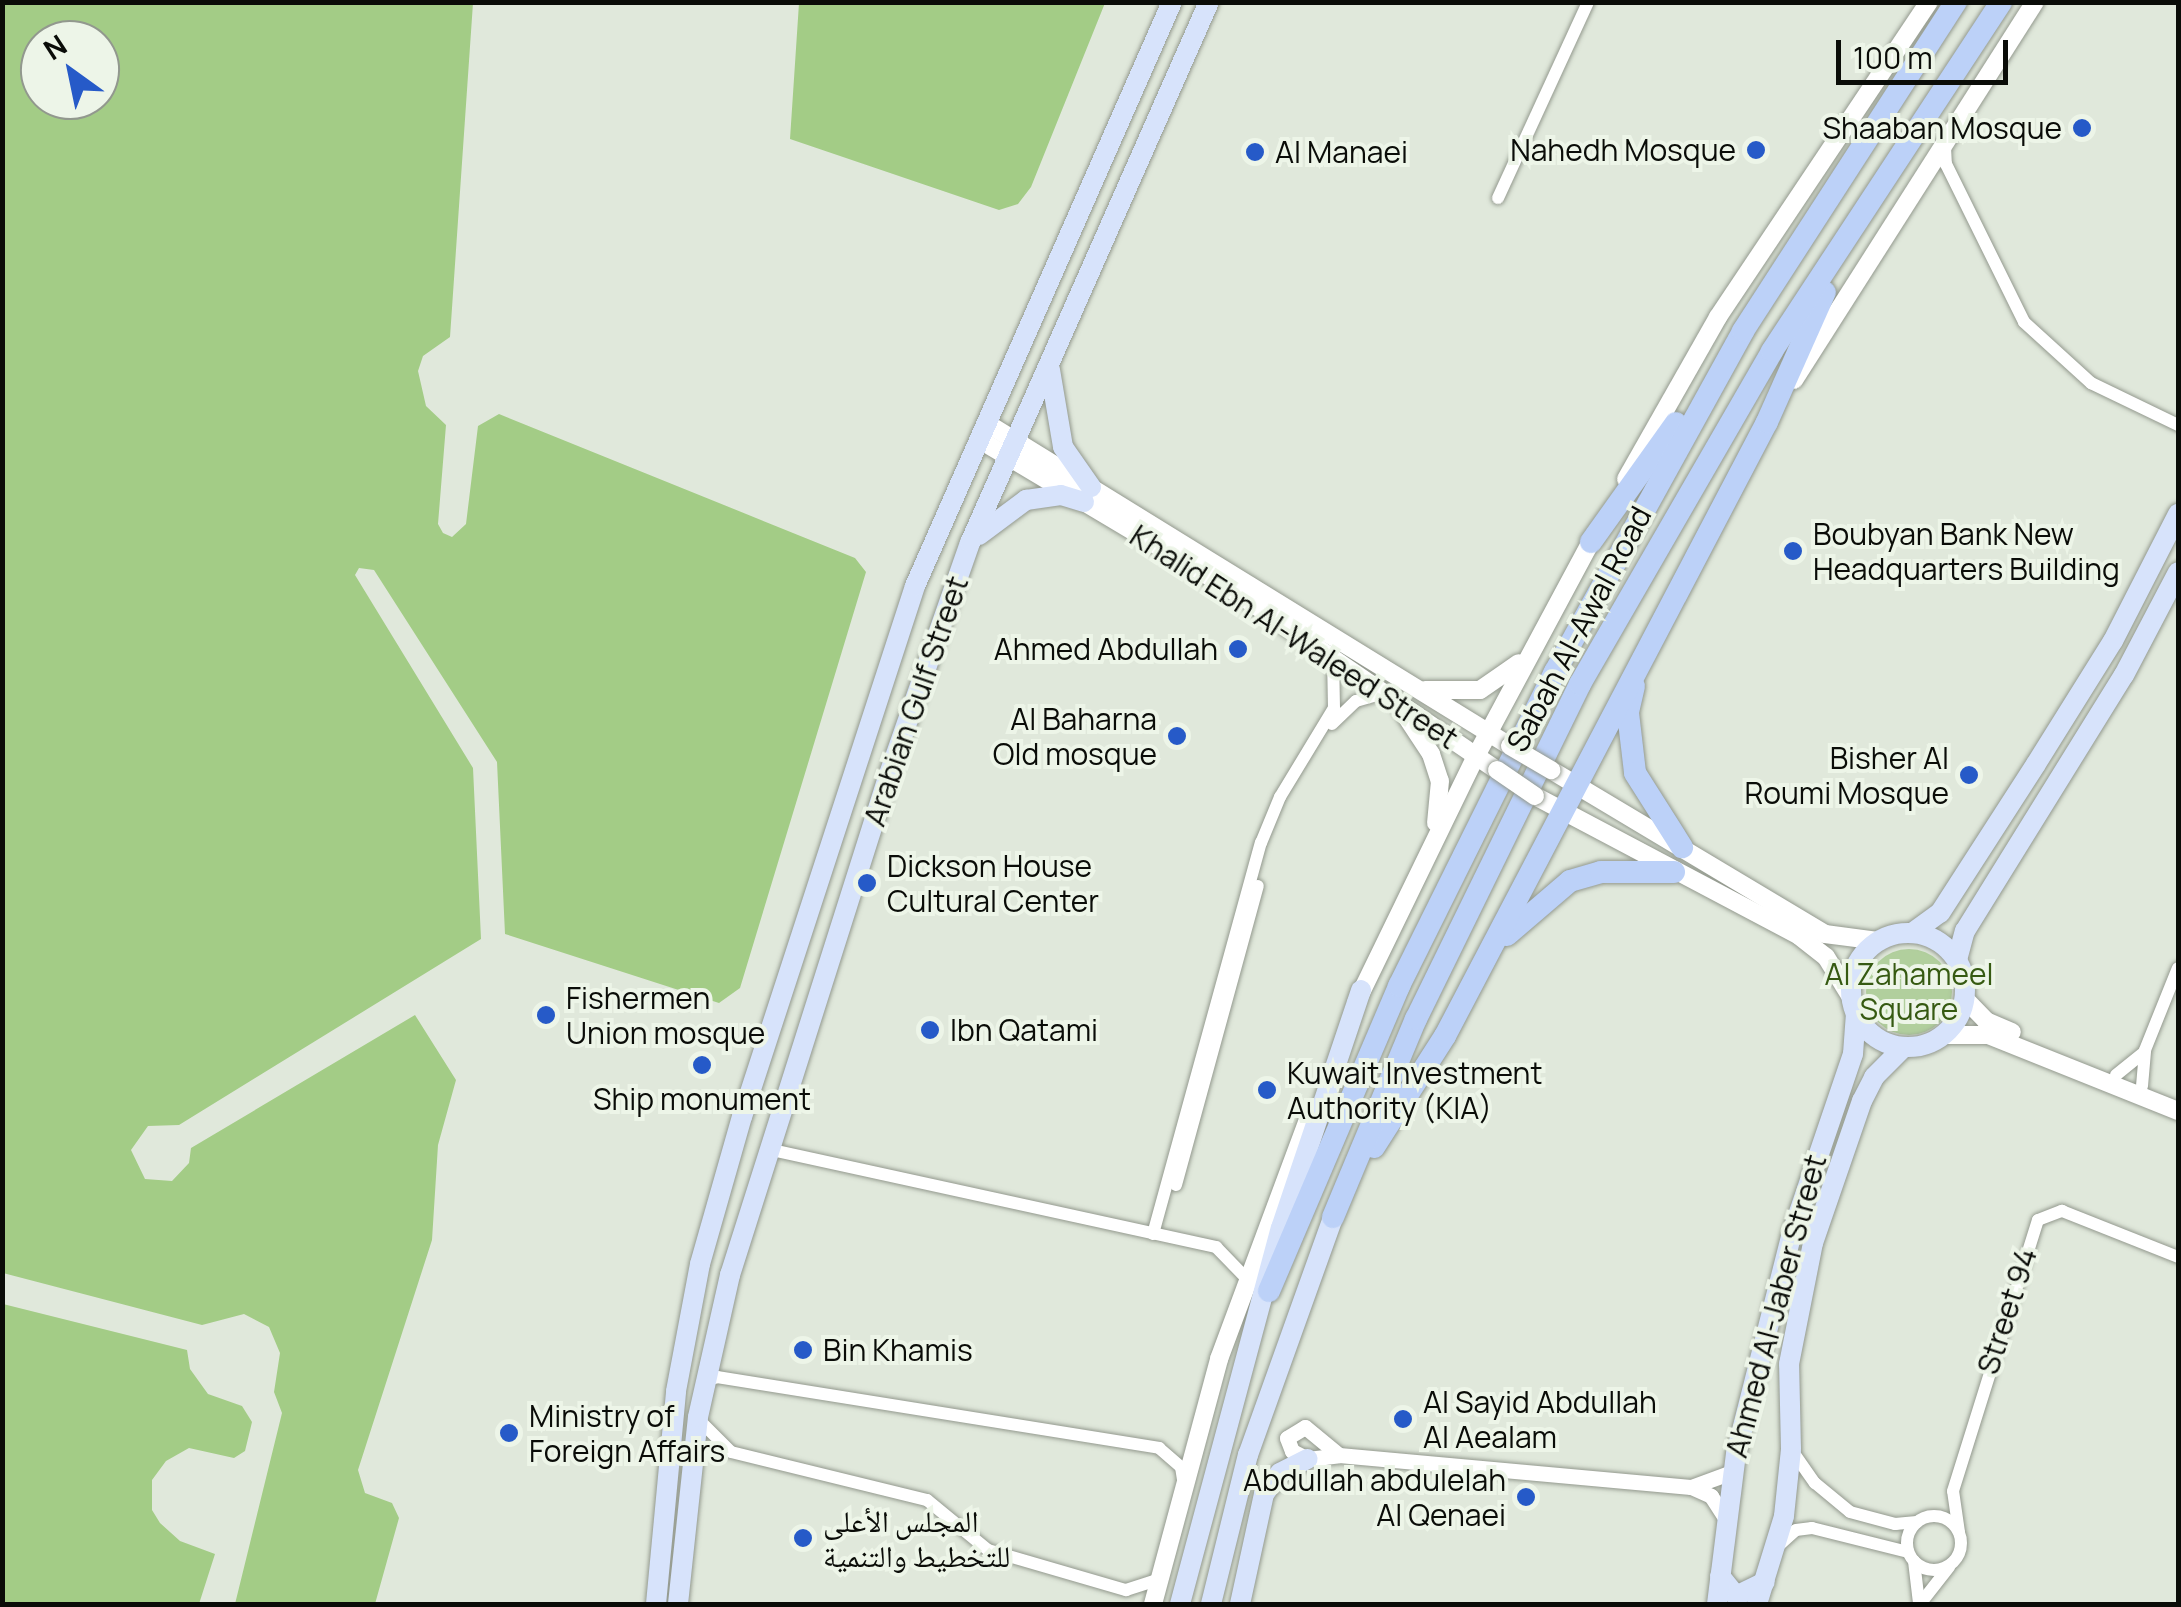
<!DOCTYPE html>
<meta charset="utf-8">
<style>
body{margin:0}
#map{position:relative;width:2181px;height:1607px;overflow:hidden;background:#e0e8db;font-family:Manrope,"Noto Naskh Arabic",sans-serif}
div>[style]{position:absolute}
.green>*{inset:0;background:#b1cf9d}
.round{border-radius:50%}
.water>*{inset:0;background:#a3cc86}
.roads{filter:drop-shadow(0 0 2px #93998e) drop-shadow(0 0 2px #93998e)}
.minor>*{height:12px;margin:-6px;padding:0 6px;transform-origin:6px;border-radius:6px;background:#fff}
.minor>.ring{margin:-6px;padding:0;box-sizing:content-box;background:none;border:12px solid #fff;border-radius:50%}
.tertiary>*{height:15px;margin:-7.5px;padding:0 7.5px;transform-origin:7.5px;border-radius:7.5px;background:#fff}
.secondary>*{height:18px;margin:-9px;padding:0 9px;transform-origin:9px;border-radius:9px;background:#fff}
.primary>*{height:20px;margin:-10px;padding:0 10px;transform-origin:10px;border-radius:10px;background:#d7e3fb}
.primary>.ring{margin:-10px;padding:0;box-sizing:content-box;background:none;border:20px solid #d7e3fb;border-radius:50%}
.motorway>*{height:22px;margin:-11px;padding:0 11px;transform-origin:11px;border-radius:11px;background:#bcd1f8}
.bridges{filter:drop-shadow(0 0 2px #93998e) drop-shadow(0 0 2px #93998e)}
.secondary-bridge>*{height:18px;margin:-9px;padding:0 9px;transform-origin:9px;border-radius:9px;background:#fff}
.dots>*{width:28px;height:28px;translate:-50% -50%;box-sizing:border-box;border:5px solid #edf5e8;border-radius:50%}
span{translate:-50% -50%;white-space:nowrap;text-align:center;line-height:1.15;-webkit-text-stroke:8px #edf5e8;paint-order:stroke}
.poi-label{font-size:30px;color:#0a0c08}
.right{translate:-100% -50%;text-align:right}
.left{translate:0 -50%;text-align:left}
.street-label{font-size:30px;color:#0a0c08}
.park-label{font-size:30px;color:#365a12}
.frame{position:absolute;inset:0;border:5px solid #0a0c08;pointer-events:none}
.north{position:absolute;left:20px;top:20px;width:100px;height:100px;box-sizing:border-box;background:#edf5e8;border:2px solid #92988e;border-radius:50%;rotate:327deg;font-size:28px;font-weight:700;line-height:40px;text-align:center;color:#0a0c08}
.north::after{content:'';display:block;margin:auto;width:35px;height:45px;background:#265ac8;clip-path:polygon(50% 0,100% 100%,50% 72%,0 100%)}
.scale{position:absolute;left:1836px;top:40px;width:172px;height:45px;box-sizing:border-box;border:5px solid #0a0c08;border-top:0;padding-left:12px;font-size:30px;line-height:35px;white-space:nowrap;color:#0a0c08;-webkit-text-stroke:8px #edf5e8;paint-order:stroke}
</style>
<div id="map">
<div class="green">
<i class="round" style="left:1866px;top:949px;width:86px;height:86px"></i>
</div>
<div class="water">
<i style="clip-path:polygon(evenodd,2px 3px,473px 3px,450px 337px,423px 356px,418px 371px,426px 406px,446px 425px,438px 524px,443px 533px,452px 537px,466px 524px,478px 426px,499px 414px,855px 558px,866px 572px,740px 988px,719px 1003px,505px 934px,497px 762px,374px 570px,359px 568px,355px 575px,473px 768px,481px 939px,179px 1125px,148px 1126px,131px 1150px,145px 1179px,172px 1181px,189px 1163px,191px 1148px,415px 1015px,456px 1080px,438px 1145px,432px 1240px,358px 1470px,365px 1493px,392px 1503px,399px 1518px,375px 1604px,235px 1604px,282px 1413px,274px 1392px,280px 1353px,269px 1327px,244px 1314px,202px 1325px,3px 1273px,2px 3px,40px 40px,100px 40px,100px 100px,40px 100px,40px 40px)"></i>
<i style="clip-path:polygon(799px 3px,799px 2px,1105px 3px,1031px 187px,1018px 204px,999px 210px,790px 139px)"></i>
<i style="clip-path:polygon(3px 1304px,187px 1350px,190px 1369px,208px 1394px,242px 1406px,252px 1422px,245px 1451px,234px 1458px,189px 1448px,166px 1461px,152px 1480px,152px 1510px,160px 1523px,180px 1541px,215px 1554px,199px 1604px,3px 1604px)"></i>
</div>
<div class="roads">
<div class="minor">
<i style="left:1945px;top:147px;width:17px;rotate:87deg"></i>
<i style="left:1946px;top:164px;width:176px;rotate:63.7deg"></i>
<i style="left:2024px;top:322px;width:91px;rotate:42.3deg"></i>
<i style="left:2091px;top:383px;width:97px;rotate:25.8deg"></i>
<i style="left:1498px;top:198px;width:216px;rotate:-65.3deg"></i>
<i style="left:1332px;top:724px;width:33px;rotate:-44deg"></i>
<i style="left:1356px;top:701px;width:29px;rotate:-16deg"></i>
<i style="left:2116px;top:1075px;width:36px;rotate:-39deg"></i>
<i style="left:2142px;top:1086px;width:36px;rotate:-85deg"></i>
<i style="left:2145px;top:1050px;width:88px;rotate:-68.1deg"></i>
<i style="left:767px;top:1149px;width:460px;rotate:12.3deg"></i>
<i style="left:1216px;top:1247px;width:43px;rotate:45.9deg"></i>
<i style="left:1176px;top:1185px;width:310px;rotate:-74.7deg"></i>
<i style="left:1153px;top:1234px;width:406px;rotate:-74.6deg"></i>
<i style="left:1261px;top:843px;width:50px;rotate:-67.6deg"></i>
<i style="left:1280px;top:797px;width:104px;rotate:-58.8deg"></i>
<i style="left:1334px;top:708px;width:51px;rotate:-91.1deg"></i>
<i style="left:705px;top:1381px;width:13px;rotate:-18deg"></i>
<i style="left:717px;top:1377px;width:448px;rotate:9.1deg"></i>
<i style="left:1159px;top:1448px;width:29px;rotate:41deg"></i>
<i style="left:1181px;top:1467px;width:13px;rotate:81deg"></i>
<i style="left:699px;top:1420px;width:45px;rotate:45deg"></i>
<i style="left:731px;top:1452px;width:202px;rotate:13.8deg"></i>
<i style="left:927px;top:1500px;width:79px;rotate:39.3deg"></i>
<i style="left:988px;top:1550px;width:144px;rotate:16.2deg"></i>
<i style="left:1126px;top:1590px;width:35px;rotate:-18deg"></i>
<i style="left:1793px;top:1452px;width:38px;rotate:55deg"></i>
<i style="left:1815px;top:1483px;width:45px;rotate:39.6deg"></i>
<i style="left:1850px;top:1512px;width:47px;rotate:14.9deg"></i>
<i style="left:1895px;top:1524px;width:22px;rotate:-5deg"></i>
<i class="ring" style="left:1907px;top:1516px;width:42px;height:42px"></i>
<i style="left:1959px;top:1532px;width:41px;rotate:-98.3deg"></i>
<i style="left:1953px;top:1491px;width:284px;rotate:-72.6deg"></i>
<i style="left:2038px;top:1220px;width:26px;rotate:-21deg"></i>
<i style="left:2062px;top:1211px;width:125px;rotate:21.6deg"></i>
<i style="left:1777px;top:1547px;width:25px;rotate:-42deg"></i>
<i style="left:1796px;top:1530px;width:16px;rotate:-7deg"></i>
<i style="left:1812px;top:1528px;width:99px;rotate:14deg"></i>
<i style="left:1914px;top:1561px;width:42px;rotate:83.2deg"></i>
<i style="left:1920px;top:1604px;width:47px;rotate:-51.9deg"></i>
</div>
<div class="tertiary">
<i style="left:1339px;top:1455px;width:44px;rotate:-140.5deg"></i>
<i style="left:1305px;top:1427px;width:21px;rotate:149deg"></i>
<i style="left:1287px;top:1438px;width:14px;rotate:69deg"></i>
<i style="left:1292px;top:1451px;width:18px;rotate:27deg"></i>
<i style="left:1308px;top:1459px;width:31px;rotate:-7deg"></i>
<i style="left:1339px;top:1455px;width:353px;rotate:5.2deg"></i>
<i style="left:1691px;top:1487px;width:22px;rotate:24deg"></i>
<i style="left:1711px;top:1496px;width:24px;rotate:57deg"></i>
<i style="left:1691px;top:1487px;width:44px;rotate:-20.1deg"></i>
</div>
<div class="secondary">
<i style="left:1794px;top:380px;width:448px;rotate:-57.5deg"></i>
<i style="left:988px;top:424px;width:613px;rotate:31.67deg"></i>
<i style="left:980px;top:440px;width:306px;rotate:30.8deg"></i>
<i style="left:1243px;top:597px;width:307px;rotate:34.3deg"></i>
<i style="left:1626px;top:479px;width:186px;rotate:-60.4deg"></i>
<i style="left:1718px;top:317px;width:379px;rotate:-56.2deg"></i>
<i style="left:1425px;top:690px;width:55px"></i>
<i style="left:1480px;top:690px;width:47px;rotate:-34.7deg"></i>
<i style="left:1402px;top:710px;width:53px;rotate:56.6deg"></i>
<i style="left:1431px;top:754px;width:28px;rotate:72deg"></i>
<i style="left:1440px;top:781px;width:42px;rotate:95.4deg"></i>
<i style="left:1551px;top:770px;width:319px;rotate:30.9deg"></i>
<i style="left:1825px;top:934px;width:53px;rotate:7.5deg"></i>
<i style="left:1535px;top:796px;width:299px;rotate:27.9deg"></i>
<i style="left:1799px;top:936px;width:34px;rotate:38deg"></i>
<i style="left:1826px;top:957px;width:49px;rotate:58.2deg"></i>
<i style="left:1965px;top:999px;width:30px;rotate:46deg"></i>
<i style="left:1986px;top:1021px;width:28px;rotate:23deg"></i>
<i style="left:1356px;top:1003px;width:275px;rotate:-64.1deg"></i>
<i style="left:1476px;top:756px;width:254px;rotate:-61.8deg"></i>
<i style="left:1943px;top:1035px;width:45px"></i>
<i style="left:1988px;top:1035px;width:205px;rotate:21.8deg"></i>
<i style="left:1153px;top:1604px;width:254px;rotate:-74.9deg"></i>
<i style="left:1219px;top:1359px;width:255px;rotate:-69.6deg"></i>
</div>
<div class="primary">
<i style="left:1050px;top:370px;width:78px;rotate:80.4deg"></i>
<i style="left:1063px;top:447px;width:49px;rotate:55deg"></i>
<i style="left:979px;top:535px;width:59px;rotate:-36.7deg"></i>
<i style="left:1026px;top:500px;width:35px;rotate:-8deg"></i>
<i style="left:1061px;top:495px;width:24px;rotate:17deg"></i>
<i class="ring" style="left:1851px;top:933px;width:94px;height:94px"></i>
<i style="left:1912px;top:933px;width:34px;rotate:-36deg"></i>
<i style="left:1940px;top:913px;width:177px;rotate:-57.2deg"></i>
<i style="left:2036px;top:764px;width:145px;rotate:-58deg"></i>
<i style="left:2113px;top:641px;width:143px;rotate:-62.9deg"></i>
<i style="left:1957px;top:960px;width:30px;rotate:-75deg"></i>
<i style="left:1965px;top:931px;width:301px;rotate:-58.2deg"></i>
<i style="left:2124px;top:675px;width:116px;rotate:-62.3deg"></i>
<i style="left:1720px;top:1576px;width:26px;rotate:51deg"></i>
<i style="left:1736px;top:1596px;width:32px;rotate:-26deg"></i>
<i style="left:656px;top:1604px;width:214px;rotate:-84.6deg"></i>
<i style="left:676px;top:1391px;width:129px;rotate:-79.3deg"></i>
<i style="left:700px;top:1264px;width:153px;rotate:-74.1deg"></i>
<i style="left:742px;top:1117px;width:558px;rotate:-71.95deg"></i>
<i style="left:915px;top:586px;width:638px;rotate:-66.25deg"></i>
<i style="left:678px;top:1604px;width:188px;rotate:-83.9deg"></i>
<i style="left:698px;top:1417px;width:146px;rotate:-77.3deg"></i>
<i style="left:730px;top:1275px;width:526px;rotate:-72.39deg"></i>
<i style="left:889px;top:774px;width:245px;rotate:-70.7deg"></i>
<i style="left:970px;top:543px;width:591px;rotate:-66.17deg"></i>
<i style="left:1180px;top:1604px;width:389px;rotate:-75deg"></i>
<i style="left:1281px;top:1228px;width:251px;rotate:-71.4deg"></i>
<i style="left:1211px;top:1604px;width:154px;rotate:-76.1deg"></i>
<i style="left:1248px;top:1455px;width:253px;rotate:-70.3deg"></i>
<i style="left:1240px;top:1604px;width:113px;rotate:-77.7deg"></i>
<i style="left:1264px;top:1494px;width:26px;rotate:-53deg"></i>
<i style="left:1280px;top:1473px;width:31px;rotate:-27deg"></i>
<i style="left:1717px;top:1604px;width:151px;rotate:-82.8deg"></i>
<i style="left:1736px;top:1454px;width:225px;rotate:-75.8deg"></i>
<i style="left:1791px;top:1236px;width:192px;rotate:-71.2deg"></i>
<i style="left:1853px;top:1054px;width:41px;rotate:-85.8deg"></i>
<i style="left:1757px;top:1604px;width:92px;rotate:-72.9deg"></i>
<i style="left:1784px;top:1516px;width:67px;rotate:-84deg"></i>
<i style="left:1791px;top:1449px;width:85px;rotate:-91.3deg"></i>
<i style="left:1789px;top:1364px;width:123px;rotate:-78.8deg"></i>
<i style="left:1813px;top:1243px;width:150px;rotate:-71deg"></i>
<i style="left:1862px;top:1101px;width:27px;rotate:-63deg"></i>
<i style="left:1874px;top:1077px;width:42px;rotate:-45deg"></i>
</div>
<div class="motorway">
<i style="left:1591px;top:542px;width:146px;rotate:-54.5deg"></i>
<i style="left:1634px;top:686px;width:28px;rotate:103deg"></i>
<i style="left:1628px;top:713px;width:60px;rotate:83.3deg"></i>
<i style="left:1635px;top:773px;width:88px;rotate:57.6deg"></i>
<i style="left:1507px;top:935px;width:83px;rotate:-40.6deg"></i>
<i style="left:1570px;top:881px;width:32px;rotate:-16deg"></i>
<i style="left:1601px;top:872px;width:73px"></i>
<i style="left:1374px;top:1147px;width:132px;rotate:-57.4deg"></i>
<i style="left:1445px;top:1036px;width:693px;rotate:-62.33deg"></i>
<i style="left:1767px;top:422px;width:142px;rotate:-66deg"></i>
<i style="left:1333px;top:1217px;width:215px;rotate:-67.3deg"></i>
<i style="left:1416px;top:1019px;width:373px;rotate:-63.9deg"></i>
<i style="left:1580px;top:684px;width:384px;rotate:-60deg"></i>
<i style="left:1772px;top:351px;width:417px;rotate:-56.7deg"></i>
<i style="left:1269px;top:1291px;width:332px;rotate:-66.9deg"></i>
<i style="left:1399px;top:986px;width:351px;rotate:-63.6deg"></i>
<i style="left:1555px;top:672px;width:389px;rotate:-61.1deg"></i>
<i style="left:1743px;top:331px;width:392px;rotate:-57.1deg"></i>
</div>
</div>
<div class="bridges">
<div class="secondary-bridge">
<i style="left:1510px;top:746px;width:48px;rotate:30.3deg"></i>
<i style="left:1497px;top:770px;width:46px;rotate:34.4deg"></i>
</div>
</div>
<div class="dots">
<i style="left:2082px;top:128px;background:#265ac8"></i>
<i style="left:1756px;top:150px;background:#265ac8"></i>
<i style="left:1255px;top:152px;background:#265ac8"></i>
<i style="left:1793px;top:551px;background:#265ac8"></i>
<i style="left:1238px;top:649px;background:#265ac8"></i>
<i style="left:1177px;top:736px;background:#265ac8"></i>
<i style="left:1969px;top:775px;background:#265ac8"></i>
<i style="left:867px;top:883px;background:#265ac8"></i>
<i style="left:546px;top:1015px;background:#265ac8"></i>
<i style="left:930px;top:1030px;background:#265ac8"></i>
<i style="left:702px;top:1065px;background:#265ac8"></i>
<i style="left:1267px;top:1090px;background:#265ac8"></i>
<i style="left:803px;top:1350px;background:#265ac8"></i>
<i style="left:1403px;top:1419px;background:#265ac8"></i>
<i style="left:509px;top:1433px;background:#265ac8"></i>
<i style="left:1526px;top:1497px;background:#265ac8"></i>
<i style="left:803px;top:1538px;background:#265ac8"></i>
</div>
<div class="poi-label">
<span class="right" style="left:2062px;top:128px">Shaaban Mosque</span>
<span class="right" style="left:1736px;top:150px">Nahedh Mosque</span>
<span class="left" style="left:1275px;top:152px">Al Manaei</span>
<span class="left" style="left:1813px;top:551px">Boubyan Bank New<br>Headquarters Building</span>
<span class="right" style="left:1218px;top:649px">Ahmed Abdullah</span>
<span class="right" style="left:1157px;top:736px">Al Baharna<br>Old mosque</span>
<span class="right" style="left:1949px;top:775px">Bisher Al<br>Roumi Mosque</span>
<span class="left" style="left:887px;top:883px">Dickson House<br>Cultural Center</span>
<span class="left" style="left:566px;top:1015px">Fishermen<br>Union mosque</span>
<span class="left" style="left:950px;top:1030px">Ibn Qatami</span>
<span class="left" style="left:1287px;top:1090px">Kuwait Investment<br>Authority (KIA)</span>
<span style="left:702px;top:1099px">Ship monument</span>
<span class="left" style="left:823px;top:1350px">Bin Khamis</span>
<span class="left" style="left:1423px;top:1419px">Al Sayid Abdullah<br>Al Aealam</span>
<span class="left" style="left:529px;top:1433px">Ministry of<br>Foreign Affairs</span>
<span class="right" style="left:1506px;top:1497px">Abdullah abdulelah<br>Al Qenaei</span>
<span class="left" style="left:823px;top:1538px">المجلس الأعلى<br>للتخطيط والتنمية</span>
</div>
<div class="street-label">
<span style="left:1579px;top:629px;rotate:-62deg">Sabah Al-Awal Road</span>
<span style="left:1294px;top:637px;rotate:33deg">Khalid Ebn Al-Waleed Street</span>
<span style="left:916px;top:701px;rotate:-71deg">Arabian Gulf Street</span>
<span style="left:1776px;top:1306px;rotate:-75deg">Ahmed Al-Jaber Street</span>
<span style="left:2007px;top:1311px;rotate:-72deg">Street 94</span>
</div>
<div class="park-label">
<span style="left:1909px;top:991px">Al Zahameel<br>Square</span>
</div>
<div class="frame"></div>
<div class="north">N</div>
<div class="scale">100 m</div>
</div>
